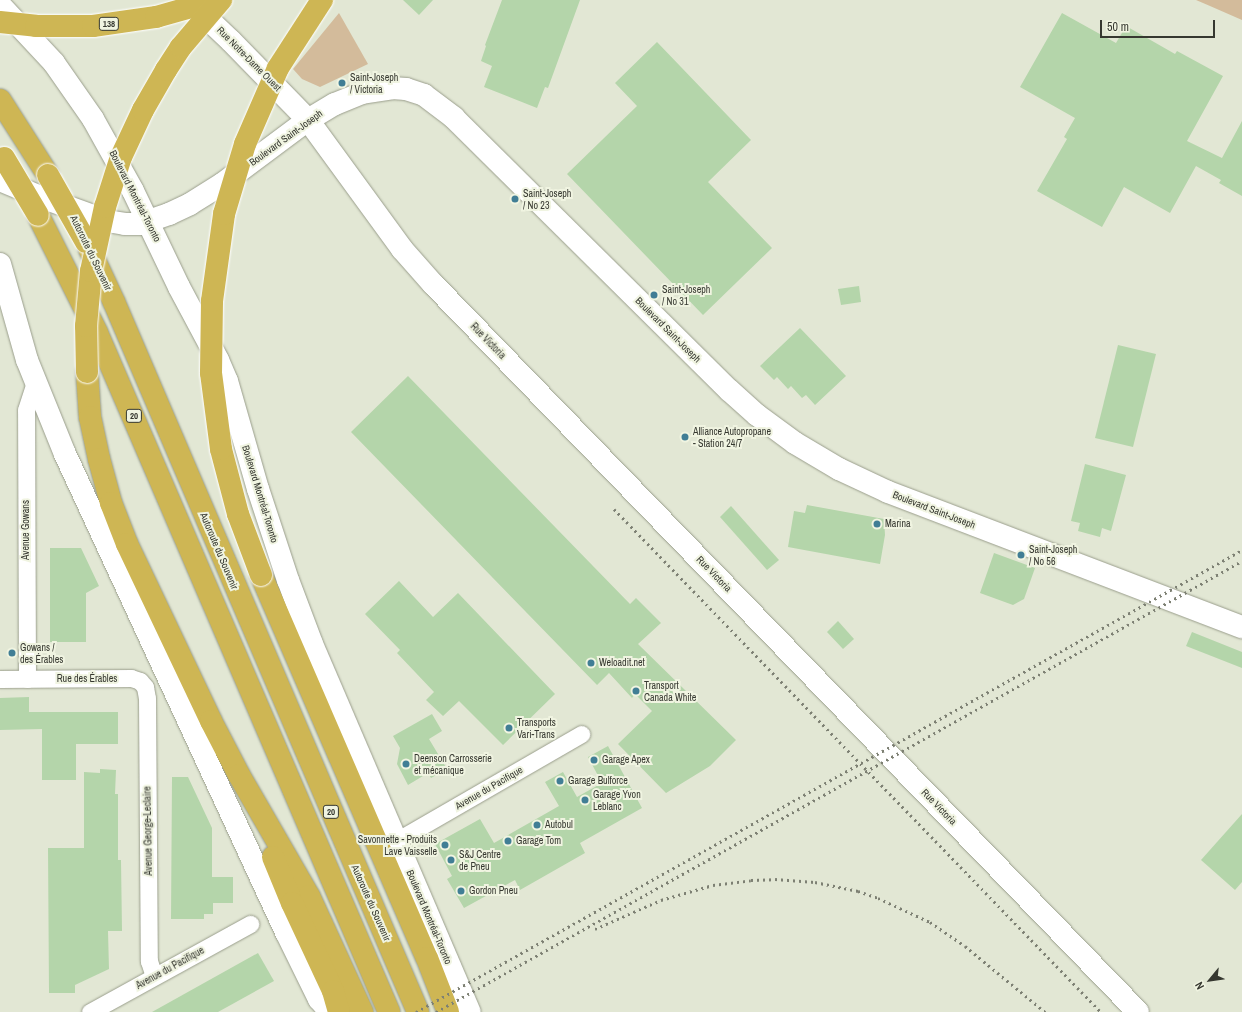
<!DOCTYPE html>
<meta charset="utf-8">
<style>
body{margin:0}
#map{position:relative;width:1242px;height:1012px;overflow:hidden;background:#e2e7d4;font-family:"Archivo Narrow",sans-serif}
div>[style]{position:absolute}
.green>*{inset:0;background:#d3bb9b}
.building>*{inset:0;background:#b4d5aa}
.roads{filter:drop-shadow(0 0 1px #9a9e8c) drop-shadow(0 0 1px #9a9e8c)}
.minor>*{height:17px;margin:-8.5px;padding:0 8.5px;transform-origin:8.5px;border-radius:8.5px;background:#fff}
.tertiary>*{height:22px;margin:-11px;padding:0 11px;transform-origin:11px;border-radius:11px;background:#fff}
.secondary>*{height:22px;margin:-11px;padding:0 11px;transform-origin:11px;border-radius:11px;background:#fff}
.motorway>*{height:22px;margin:-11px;padding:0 11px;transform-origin:11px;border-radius:11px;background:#ceb654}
.rail>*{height:3px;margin-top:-1.5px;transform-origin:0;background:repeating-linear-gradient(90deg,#7d8073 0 2px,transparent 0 6px)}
.bridges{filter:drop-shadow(0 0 1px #fff) drop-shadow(0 0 1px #fff)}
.motorway-bridge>*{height:22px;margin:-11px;padding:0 11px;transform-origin:11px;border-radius:11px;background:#ceb654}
.dots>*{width:11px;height:11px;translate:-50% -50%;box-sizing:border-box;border:2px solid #f0f4e1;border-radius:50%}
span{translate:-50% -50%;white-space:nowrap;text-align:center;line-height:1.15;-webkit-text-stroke:4px #f0f4e1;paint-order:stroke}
.shield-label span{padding:1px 3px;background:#f0f4e1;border:1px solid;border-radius:3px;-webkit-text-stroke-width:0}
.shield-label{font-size:9px;color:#363830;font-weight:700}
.street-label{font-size:10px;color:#363830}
.poi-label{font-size:10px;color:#363830}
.left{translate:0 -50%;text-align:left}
.right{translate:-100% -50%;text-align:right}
.north{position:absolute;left:1190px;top:960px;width:40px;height:40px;-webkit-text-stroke:3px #f0f4e1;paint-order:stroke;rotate:241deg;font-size:11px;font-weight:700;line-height:16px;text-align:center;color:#363830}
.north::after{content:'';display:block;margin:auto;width:14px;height:18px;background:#363830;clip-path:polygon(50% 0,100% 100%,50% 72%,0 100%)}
.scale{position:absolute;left:1100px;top:20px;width:115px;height:18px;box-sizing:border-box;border:2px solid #363830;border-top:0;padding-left:5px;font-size:12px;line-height:14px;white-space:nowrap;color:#363830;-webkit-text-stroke:3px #f0f4e1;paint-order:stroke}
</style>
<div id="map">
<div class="green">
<i style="clip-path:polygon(1196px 0,1242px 0,1242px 20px,1210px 6px)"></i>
<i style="clip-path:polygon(339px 13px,368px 64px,320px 87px,302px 79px,293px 69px)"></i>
</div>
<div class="building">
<i style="clip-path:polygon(403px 0,433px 0,419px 15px)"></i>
<i style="clip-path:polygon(502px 0,580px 0,548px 88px,545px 87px,537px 108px,484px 87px,492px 66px,481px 61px,486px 46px,485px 45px)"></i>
<i style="clip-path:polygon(1062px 13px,1116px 43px,1126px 26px,1175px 54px,1177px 51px,1223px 76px,1187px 141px,1222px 158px,1242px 121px,1242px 196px,1219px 183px,1221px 180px,1196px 166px,1170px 213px,1124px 187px,1102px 227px,1037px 191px,1067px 139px,1064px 137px,1075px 118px,1020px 87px)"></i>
<i style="clip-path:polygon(657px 42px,751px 140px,708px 182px,772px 248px,703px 315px,567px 174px,637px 106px,615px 83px)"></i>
<i style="clip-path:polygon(859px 286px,861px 302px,841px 305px,838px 289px)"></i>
<i style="clip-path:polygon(800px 328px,846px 376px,815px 405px,806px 395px,802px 398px,791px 386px,788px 389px,777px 377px,774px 380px,760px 366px)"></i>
<i style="clip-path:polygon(1118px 345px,1156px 354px,1133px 447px,1095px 438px)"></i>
<i style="clip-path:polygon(408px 376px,630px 604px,636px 598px,661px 623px,638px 644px,736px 740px,710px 766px,666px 793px,618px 744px,652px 711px,635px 694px,632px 698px,609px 673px,597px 685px,351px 432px)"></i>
<i style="clip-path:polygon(1085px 464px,1126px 475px,1111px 531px,1102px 528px,1100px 537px,1078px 531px,1080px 523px,1071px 521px)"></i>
<i style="clip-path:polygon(807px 505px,884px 519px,885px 535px,880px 564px,788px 547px,794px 511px,805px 513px)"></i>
<i style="clip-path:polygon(731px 506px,779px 560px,767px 570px,720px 517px)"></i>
<i style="clip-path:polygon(50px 548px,81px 548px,99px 586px,86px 593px,86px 642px,50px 642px)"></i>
<i style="clip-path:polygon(994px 553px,1035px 568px,1024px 599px,1013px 605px,980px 593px)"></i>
<i style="clip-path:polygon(399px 581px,433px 617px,458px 593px,555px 694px,503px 745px,459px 701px,443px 716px,426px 700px,434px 692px,397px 653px,400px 650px,365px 614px)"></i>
<i style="clip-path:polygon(838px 621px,854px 639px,843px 649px,827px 632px)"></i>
<i style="clip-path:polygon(1192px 632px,1242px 652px,1242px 668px,1186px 646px)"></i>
<i style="clip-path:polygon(29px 697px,29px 712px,118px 712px,118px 744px,76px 744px,76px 780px,42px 780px,42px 729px,0 730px,0 698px)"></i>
<i style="clip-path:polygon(432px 714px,442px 731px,429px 739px,447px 769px,431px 778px,428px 773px,408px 785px,397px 764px,400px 748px,393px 736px)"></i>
<i style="clip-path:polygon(608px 746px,642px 808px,580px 843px,585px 853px,520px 890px,515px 880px,464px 908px,447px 879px,452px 876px,435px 844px,480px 819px,494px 843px,559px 806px,545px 782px,563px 772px,577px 797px,602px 783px,588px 757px)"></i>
<i style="clip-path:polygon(100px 769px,116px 770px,115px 794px,118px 794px,118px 860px,121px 860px,122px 931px,108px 931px,109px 969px,75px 985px,75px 993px,49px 993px,48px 848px,84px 848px,84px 772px,100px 773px)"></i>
<i style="clip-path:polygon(172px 777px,188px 777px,212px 828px,212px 877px,233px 877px,233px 903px,213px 903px,213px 914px,204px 914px,204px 919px,171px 919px)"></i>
<i style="clip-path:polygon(1242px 814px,1242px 882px,1235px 890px,1201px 860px)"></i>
<i style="clip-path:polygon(258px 953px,274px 981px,218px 1012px,152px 1012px)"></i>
</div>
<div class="roads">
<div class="minor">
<i style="left:0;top:679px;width:131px;rotate:-0.4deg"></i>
<i style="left:131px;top:678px;width:9px;rotate:18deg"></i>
<i style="left:140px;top:681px;width:8px;rotate:50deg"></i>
<i style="left:145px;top:687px;width:11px;rotate:80deg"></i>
<i style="left:147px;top:698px;width:263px;rotate:89.6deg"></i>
<i style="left:149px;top:961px;width:16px;rotate:72deg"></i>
<i style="left:27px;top:679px;width:269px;rotate:-90.2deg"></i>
<i style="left:26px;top:410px;width:29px;rotate:-72deg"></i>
<i style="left:396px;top:841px;width:214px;rotate:-30deg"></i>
<i style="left:90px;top:1012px;width:183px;rotate:-28.8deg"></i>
</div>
<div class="tertiary">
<i style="left:308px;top:120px;width:31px;rotate:-31deg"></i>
<i style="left:335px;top:104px;width:29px;rotate:-22deg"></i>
<i style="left:362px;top:93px;width:30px;rotate:-9deg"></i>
<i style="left:392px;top:88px;width:14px;rotate:4deg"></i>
<i style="left:406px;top:89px;width:19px;rotate:18deg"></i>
<i style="left:424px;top:95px;width:38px;rotate:37deg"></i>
<i style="left:454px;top:118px;width:387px;rotate:44.7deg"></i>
<i style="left:729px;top:390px;width:38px;rotate:42deg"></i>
<i style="left:757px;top:415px;width:47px;rotate:36.4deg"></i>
<i style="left:795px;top:443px;width:51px;rotate:30.6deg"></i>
<i style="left:839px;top:469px;width:54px;rotate:25.1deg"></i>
<i style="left:888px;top:492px;width:379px;rotate:20.9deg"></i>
</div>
<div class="secondary">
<i style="left:0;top:5px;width:79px;rotate:47deg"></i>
<i style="left:54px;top:63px;width:68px;rotate:55.1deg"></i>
<i style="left:93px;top:119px;width:82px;rotate:60.9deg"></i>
<i style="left:133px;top:191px;width:106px;rotate:64.4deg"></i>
<i style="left:179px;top:287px;width:83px;rotate:61.9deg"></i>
<i style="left:218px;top:360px;width:23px;rotate:67deg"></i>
<i style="left:227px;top:381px;width:112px;rotate:74deg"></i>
<i style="left:258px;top:489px;width:96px;rotate:71.8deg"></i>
<i style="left:288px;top:580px;width:68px;rotate:69.4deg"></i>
<i style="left:312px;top:644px;width:400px;rotate:66.8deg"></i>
<i style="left:193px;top:5px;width:52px;rotate:43.5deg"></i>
<i style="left:231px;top:41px;width:110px;rotate:45.7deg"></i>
<i style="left:308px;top:120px;width:160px;rotate:53.9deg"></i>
<i style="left:402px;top:249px;width:47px;rotate:48.5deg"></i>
<i style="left:433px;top:284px;width:1013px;rotate:45.92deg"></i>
<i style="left:0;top:180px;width:41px;rotate:22.8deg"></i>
<i style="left:38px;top:196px;width:73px;rotate:19.9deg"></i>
<i style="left:107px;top:221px;width:18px;rotate:9deg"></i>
<i style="left:125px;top:224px;width:15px"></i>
<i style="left:140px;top:224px;width:31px;rotate:-19deg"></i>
<i style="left:169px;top:214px;width:23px;rotate:-25deg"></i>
<i style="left:190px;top:204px;width:38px;rotate:-32deg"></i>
<i style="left:222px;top:184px;width:107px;rotate:-36.7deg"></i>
<i style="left:0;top:264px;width:100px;rotate:74.3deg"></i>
<i style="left:27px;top:360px;width:101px;rotate:68deg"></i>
<i style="left:65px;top:454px;width:527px;rotate:65.19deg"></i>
<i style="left:286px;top:932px;width:75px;rotate:63.8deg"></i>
<i style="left:319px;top:999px;width:17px;rotate:50deg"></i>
</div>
<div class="motorway">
<i style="left:0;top:100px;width:89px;rotate:57.4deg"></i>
<i style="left:38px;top:215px;width:132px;rotate:63.4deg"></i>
<i style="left:97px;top:333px;width:739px;rotate:66.73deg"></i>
<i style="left:89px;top:248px;width:60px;rotate:65.2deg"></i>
<i style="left:114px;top:302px;width:772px;rotate:66.82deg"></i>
<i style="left:87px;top:372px;width:45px;rotate:86.2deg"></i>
<i style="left:90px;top:417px;width:43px;rotate:77.9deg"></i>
<i style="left:99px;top:459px;width:46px;rotate:74.7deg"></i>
<i style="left:111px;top:503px;width:44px;rotate:68.7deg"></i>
<i style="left:127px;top:544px;width:196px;rotate:64.6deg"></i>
<i style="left:211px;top:721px;width:61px;rotate:62.6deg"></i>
<i style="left:239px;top:775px;width:140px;rotate:60deg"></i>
<i style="left:309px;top:896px;width:128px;rotate:65.4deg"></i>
<i style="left:261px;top:575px;width:417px;rotate:66.6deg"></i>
<i style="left:427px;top:958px;width:58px;rotate:68.7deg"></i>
<i style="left:273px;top:857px;width:50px;rotate:67.6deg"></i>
<i style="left:292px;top:903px;width:97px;rotate:65deg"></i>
<i style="left:333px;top:991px;width:22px;rotate:74deg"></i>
</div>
</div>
<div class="rail">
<i style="left:614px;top:509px;width:700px;rotate:45.93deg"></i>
<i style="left:595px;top:929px;width:72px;rotate:-23.7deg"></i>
<i style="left:661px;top:900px;width:54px;rotate:-16.1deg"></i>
<i style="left:713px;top:885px;width:38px;rotate:-7deg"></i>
<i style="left:751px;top:880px;width:24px;rotate:-2deg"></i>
<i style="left:775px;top:879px;width:40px;rotate:4.3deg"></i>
<i style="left:815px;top:882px;width:44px;rotate:11.8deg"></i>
<i style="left:858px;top:891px;width:21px;rotate:19deg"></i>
<i style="left:878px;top:898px;width:57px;rotate:24.8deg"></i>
<i style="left:930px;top:922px;width:42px;rotate:34.4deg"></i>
<i style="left:965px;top:946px;width:104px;rotate:39.5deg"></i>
<i style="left:416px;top:1012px;width:946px;rotate:-29.22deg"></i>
<i style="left:436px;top:1012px;width:924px;rotate:-29.23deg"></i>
</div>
<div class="bridges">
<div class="motorway-bridge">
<i style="left:0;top:22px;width:36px;rotate:6deg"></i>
<i style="left:36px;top:26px;width:57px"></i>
<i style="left:93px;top:26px;width:64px;rotate:-8.1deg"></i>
<i style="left:156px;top:17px;width:62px;rotate:-15.8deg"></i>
<i style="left:4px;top:158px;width:66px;rotate:59.2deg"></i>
<i style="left:48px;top:175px;width:77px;rotate:60.4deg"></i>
<i style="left:87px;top:372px;width:46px;rotate:-91.2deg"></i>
<i style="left:86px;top:326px;width:55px;rotate:-84.8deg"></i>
<i style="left:91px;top:271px;width:66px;rotate:-77.7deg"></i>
<i style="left:105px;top:207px;width:52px;rotate:-72.3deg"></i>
<i style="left:121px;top:157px;width:52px;rotate:-64.9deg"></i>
<i style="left:143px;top:110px;width:46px;rotate:-60.1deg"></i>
<i style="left:166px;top:70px;width:27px;rotate:-57deg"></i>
<i style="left:181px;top:47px;width:62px;rotate:-49.6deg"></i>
<i style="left:261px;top:575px;width:65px;rotate:-110.7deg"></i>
<i style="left:238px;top:514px;width:67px;rotate:-104.7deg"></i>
<i style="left:221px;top:449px;width:77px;rotate:-97.5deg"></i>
<i style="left:211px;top:373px;width:72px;rotate:-89.2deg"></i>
<i style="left:212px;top:301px;width:88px;rotate:-82.1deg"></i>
<i style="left:224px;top:214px;width:73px;rotate:-73.3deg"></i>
<i style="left:245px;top:144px;width:83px;rotate:-66.5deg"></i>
<i style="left:278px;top:68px;width:81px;rotate:-57.1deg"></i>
</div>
</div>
<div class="dots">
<i style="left:342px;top:83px;background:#417e95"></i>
<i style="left:515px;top:199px;background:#417e95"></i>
<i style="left:654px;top:295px;background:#417e95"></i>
<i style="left:685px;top:437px;background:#417e95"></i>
<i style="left:877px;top:524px;background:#417e95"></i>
<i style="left:1021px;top:555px;background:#417e95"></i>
<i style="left:12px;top:653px;background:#417e95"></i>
<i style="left:591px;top:663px;background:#417e95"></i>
<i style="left:636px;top:691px;background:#417e95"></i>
<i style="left:509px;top:728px;background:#417e95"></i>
<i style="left:594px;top:760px;background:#417e95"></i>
<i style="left:406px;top:764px;background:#417e95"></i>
<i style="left:560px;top:781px;background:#417e95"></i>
<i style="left:585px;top:800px;background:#417e95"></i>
<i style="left:537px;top:825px;background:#417e95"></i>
<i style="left:508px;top:841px;background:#417e95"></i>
<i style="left:445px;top:845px;background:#417e95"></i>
<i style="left:451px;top:860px;background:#417e95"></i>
<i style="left:461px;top:891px;background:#417e95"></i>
</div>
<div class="shield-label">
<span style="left:109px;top:24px">138</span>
<span style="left:134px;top:416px">20</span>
<span style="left:331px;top:812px">20</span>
</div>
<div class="street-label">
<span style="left:249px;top:59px;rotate:45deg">Rue Notre-Dame Ouest</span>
<span style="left:286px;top:138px;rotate:-36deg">Boulevard Saint-Joseph</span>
<span style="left:135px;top:196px;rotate:63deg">Boulevard Montréal-Toronto</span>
<span style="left:91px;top:253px;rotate:64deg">Autoroute du Souvenir</span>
<span style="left:668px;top:330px;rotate:45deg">Boulevard Saint-Joseph</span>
<span style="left:488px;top:341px;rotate:46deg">Rue Victoria</span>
<span style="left:260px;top:494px;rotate:73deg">Boulevard Montréal-Toronto</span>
<span style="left:934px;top:510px;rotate:21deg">Boulevard Saint-Joseph</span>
<span style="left:26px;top:530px;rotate:-90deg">Avenue Gowans</span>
<span style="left:219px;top:551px;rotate:67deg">Autoroute du Souvenir</span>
<span style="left:714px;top:574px;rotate:46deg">Rue Victoria</span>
<span style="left:87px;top:679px">Rue des Érables</span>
<span style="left:489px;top:788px;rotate:-30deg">Avenue du Pacifique</span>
<span style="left:939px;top:807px;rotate:46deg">Rue Victoria</span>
<span style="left:148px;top:831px;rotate:-91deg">Avenue George-Leclaire</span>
<span style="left:371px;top:903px;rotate:66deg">Autoroute du Souvenir</span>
<span style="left:429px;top:917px;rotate:67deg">Boulevard Montréal-Toronto</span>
<span style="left:170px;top:968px;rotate:-29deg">Avenue du Pacifique</span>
</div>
<div class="poi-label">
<span class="left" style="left:350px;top:83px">Saint-Joseph<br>/ Victoria</span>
<span class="left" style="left:523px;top:199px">Saint-Joseph<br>/ No 23</span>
<span class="left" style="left:662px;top:295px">Saint-Joseph<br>/ No 31</span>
<span class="left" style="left:693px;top:437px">Alliance Autopropane<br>- Station 24/7</span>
<span class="left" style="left:885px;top:524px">Marina</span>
<span class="left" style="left:1029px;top:555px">Saint-Joseph<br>/ No 56</span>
<span class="left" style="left:20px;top:653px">Gowans /<br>des Érables</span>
<span class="left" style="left:599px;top:663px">Weloadit.net</span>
<span class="left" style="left:644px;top:691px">Transport<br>Canada White</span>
<span class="left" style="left:517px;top:728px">Transports<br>Vari-Trans</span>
<span class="left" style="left:414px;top:764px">Deenson Carrosserie<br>et mécanique</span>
<span class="left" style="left:602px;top:760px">Garage Apex</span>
<span class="left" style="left:568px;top:781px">Garage Bulforce</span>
<span class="left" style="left:593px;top:800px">Garage Yvon<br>Leblanc</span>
<span class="left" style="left:545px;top:825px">Autobul</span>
<span class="right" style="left:437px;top:845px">Savonnette - Produits<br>Lave Vaisselle</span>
<span class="left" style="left:516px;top:841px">Garage Tom</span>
<span class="left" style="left:459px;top:860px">S&amp;J Centre<br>de Pneu</span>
<span class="left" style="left:469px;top:891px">Gordon Pneu</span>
</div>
<div class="north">N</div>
<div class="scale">50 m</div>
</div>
